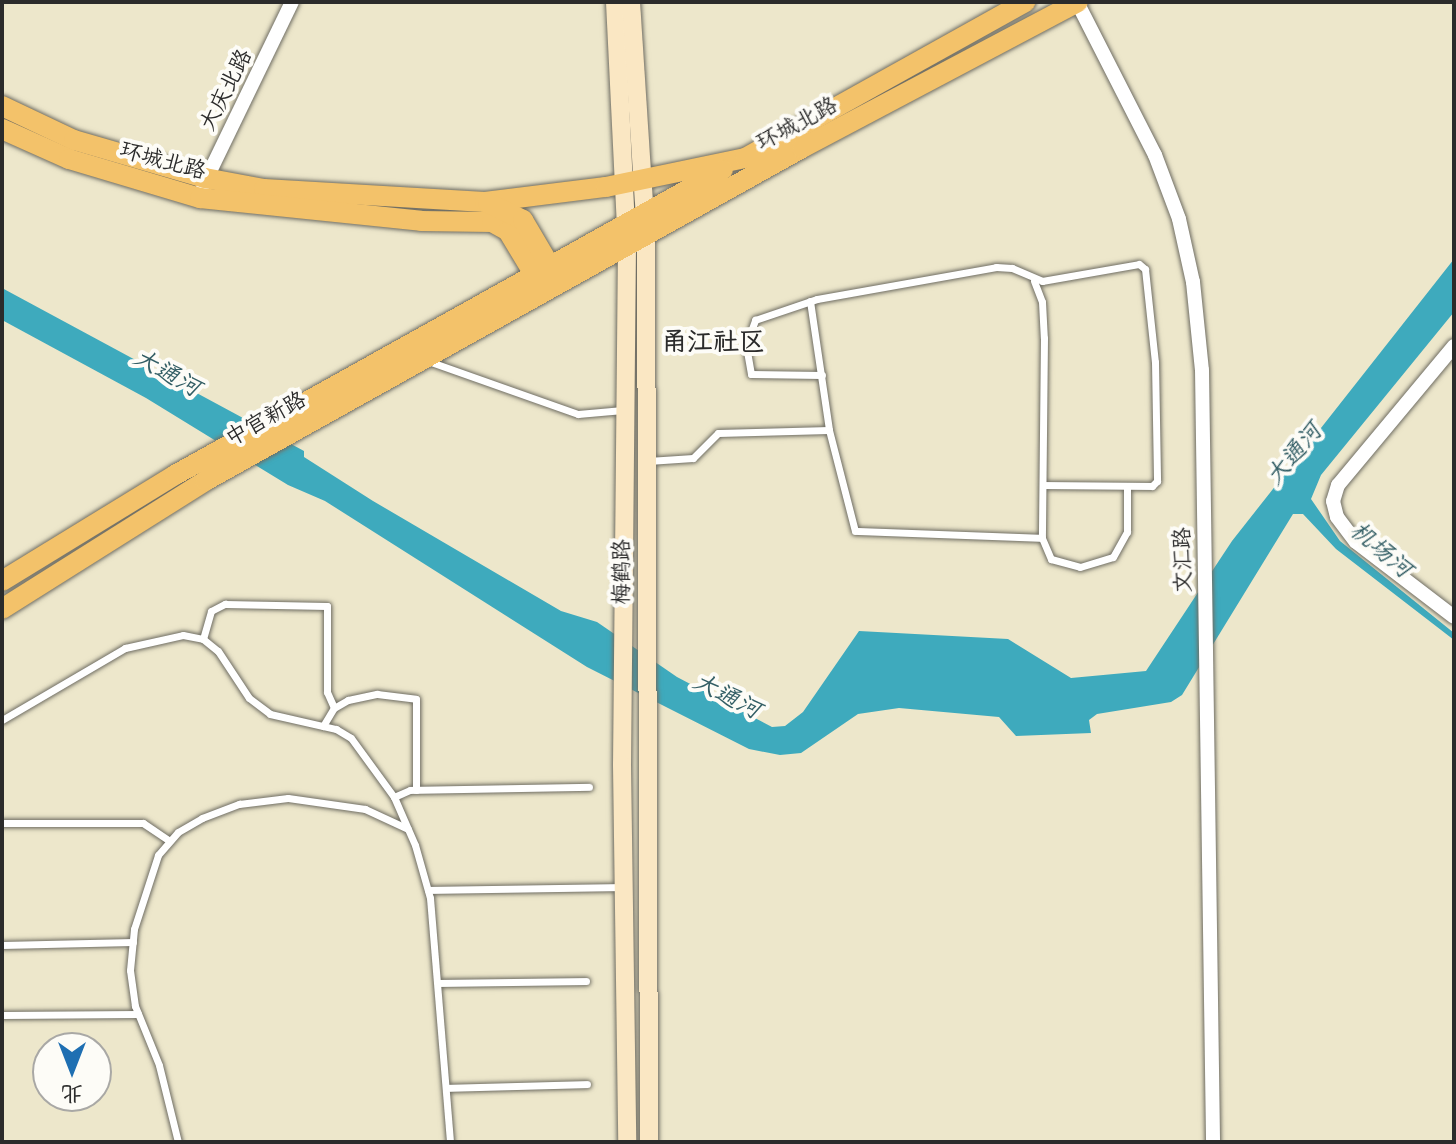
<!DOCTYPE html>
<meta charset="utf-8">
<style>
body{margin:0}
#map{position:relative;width:1456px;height:1144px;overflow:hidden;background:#ede7cb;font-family:Pangolin,"LXGW WenKai TC",sans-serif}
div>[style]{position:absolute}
.water>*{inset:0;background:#3eaabd}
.roads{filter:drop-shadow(0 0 2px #6f6d63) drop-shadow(0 0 2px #6f6d63)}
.lane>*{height:7px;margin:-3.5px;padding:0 3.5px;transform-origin:3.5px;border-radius:3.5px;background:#fff}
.street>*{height:14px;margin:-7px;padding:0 7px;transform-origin:7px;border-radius:7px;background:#fff}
.secondary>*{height:18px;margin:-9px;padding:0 9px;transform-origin:9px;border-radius:9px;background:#fae7c3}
.primary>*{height:20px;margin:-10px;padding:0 10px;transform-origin:10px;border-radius:10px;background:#f3c26a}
span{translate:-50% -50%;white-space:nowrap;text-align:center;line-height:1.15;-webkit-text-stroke:8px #fdfcf7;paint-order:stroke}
.street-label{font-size:22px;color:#2b2b2b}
.water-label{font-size:24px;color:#335e65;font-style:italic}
.quarter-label{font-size:26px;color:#2b2b2b;font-weight:700}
.frame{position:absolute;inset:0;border:4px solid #2b2b2b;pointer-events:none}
.north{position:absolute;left:32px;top:1032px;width:80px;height:80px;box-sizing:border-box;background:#fdfcf7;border:2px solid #a9a8a5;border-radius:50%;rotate:180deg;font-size:22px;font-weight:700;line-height:32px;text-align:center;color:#2b2b2b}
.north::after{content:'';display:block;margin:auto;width:28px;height:36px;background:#1f6fb2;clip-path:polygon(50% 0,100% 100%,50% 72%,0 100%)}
</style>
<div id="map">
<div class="water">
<i style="clip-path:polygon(1454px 259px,1454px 312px,1321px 475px,1311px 499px,1340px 541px,1454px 633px,1454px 640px,1336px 549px,1303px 514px,1293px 514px,1182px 695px,1171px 702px,1097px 714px,1089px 720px,1091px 733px,1016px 736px,999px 717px,899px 708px,858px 714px,801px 753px,780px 755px,749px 749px,587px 667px,325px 501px,288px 485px,146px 398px,2px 320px,2px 288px,304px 451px,304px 457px,373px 501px,561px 611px,597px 622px,677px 677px,772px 727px,785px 726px,803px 712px,859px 631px,1008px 639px,1071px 678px,1146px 671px,1232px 541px)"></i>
</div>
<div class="roads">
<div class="lane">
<i style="left:1034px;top:281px;width:22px;rotate:69deg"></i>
<i style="left:1042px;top:302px;width:36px;rotate:87deg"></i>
<i style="left:1044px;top:338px;width:200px;rotate:90.6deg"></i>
<i style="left:1042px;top:538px;width:23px;rotate:67deg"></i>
<i style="left:1051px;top:559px;width:30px;rotate:15deg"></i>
<i style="left:1080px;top:567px;width:34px;rotate:-17deg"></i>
<i style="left:1113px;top:557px;width:29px;rotate:-61deg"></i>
<i style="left:1127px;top:532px;width:46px;rotate:-90deg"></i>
<i style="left:810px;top:301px;width:130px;rotate:81.6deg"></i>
<i style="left:829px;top:430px;width:104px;rotate:75.6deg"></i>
<i style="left:855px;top:531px;width:187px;rotate:2.1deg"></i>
<i style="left:428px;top:361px;width:159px;rotate:19.5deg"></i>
<i style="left:578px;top:414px;width:45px;rotate:-5.1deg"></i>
<i style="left:822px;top:375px;width:71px;rotate:-179.2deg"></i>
<i style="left:751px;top:374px;width:29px;rotate:-100deg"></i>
<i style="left:746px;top:345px;width:27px;rotate:-70deg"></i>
<i style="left:755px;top:320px;width:65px;rotate:-18.7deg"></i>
<i style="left:817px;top:299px;width:182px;rotate:-10.1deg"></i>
<i style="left:996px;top:267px;width:16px;rotate:4deg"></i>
<i style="left:1012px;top:268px;width:33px;rotate:23deg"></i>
<i style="left:1042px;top:281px;width:98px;rotate:-9.9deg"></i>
<i style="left:1139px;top:264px;width:8px;rotate:40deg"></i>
<i style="left:1145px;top:269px;width:94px;rotate:83.9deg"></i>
<i style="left:1155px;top:362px;width:119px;rotate:89deg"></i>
<i style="left:1157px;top:481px;width:7px;rotate:135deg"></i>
<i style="left:1152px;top:486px;width:108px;rotate:-179.5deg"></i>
<i style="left:648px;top:461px;width:45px;rotate:-3.8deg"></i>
<i style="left:693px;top:458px;width:35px;rotate:-45deg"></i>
<i style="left:718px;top:433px;width:111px;rotate:-1.5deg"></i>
<i style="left:203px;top:639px;width:29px;rotate:-74deg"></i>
<i style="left:211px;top:611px;width:16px;rotate:-27deg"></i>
<i style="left:225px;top:604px;width:102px;rotate:1.1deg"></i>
<i style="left:327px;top:606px;width:86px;rotate:90deg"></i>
<i style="left:327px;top:692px;width:17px;rotate:66deg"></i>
<i style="left:2px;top:720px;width:143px;rotate:-30.3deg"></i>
<i style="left:125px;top:648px;width:59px;rotate:-12.6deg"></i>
<i style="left:183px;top:635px;width:20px;rotate:11deg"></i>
<i style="left:203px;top:639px;width:19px;rotate:39deg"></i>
<i style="left:218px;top:651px;width:56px;rotate:56.6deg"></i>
<i style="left:249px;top:698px;width:26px;rotate:37deg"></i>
<i style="left:270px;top:714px;width:68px;rotate:12.8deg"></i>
<i style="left:336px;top:729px;width:17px;rotate:31deg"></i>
<i style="left:351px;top:738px;width:73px;rotate:53.9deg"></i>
<i style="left:394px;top:797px;width:52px;rotate:66.4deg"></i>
<i style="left:415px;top:845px;width:55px;rotate:74.2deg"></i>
<i style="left:430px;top:898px;width:245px;rotate:85.3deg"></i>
<i style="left:323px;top:726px;width:21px;rotate:-59deg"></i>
<i style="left:334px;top:708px;width:16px;rotate:-30deg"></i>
<i style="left:348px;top:700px;width:30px;rotate:-12deg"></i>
<i style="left:377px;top:694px;width:39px;rotate:7deg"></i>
<i style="left:416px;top:699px;width:91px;rotate:90deg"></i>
<i style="left:394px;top:797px;width:17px;rotate:-24deg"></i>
<i style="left:410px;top:790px;width:179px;rotate:-1deg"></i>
<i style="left:2px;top:823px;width:141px"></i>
<i style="left:143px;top:823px;width:32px;rotate:34deg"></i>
<i style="left:428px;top:890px;width:194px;rotate:-0.9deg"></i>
<i style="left:2px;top:945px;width:131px;rotate:-1.3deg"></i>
<i style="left:440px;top:983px;width:146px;rotate:-0.8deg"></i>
<i style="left:2px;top:1015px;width:136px;rotate:-0.4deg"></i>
<i style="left:446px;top:1088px;width:141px;rotate:-1.6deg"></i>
<i style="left:178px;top:1142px;width:79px;rotate:-103.9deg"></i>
<i style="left:159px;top:1065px;width:64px;rotate:-112.1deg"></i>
<i style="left:135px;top:1006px;width:36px;rotate:-98deg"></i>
<i style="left:130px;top:970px;width:41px;rotate:-84.4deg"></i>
<i style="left:134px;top:929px;width:78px;rotate:-72deg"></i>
<i style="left:158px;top:855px;width:30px;rotate:-49deg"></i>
<i style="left:178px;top:832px;width:28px;rotate:-30deg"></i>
<i style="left:202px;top:818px;width:40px;rotate:-21deg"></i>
<i style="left:239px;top:804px;width:49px;rotate:-7deg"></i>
<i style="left:288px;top:798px;width:78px;rotate:8.1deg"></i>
<i style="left:365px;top:809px;width:47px;rotate:24.9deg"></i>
</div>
<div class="street">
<i style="left:1077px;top:2px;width:172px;rotate:63deg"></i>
<i style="left:1155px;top:155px;width:68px;rotate:69.4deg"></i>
<i style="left:1179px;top:219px;width:65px;rotate:77.5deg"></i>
<i style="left:1193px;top:282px;width:88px;rotate:84.2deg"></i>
<i style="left:1202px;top:370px;width:772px;rotate:89.18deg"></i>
<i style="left:203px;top:186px;width:204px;rotate:-64.2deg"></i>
<i style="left:1454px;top:346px;width:181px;rotate:129.8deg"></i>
<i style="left:1338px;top:485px;width:17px;rotate:107deg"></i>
<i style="left:1333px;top:501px;width:16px;rotate:76deg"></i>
<i style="left:1337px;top:517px;width:31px;rotate:53deg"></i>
<i style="left:1356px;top:542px;width:123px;rotate:37.4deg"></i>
</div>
<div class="secondary">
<i style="left:615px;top:2px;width:243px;rotate:87.2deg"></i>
<i style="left:627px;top:245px;width:520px;rotate:90.55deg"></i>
<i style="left:622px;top:765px;width:377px;rotate:89.2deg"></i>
<i style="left:631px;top:2px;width:233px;rotate:86.3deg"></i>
<i style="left:646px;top:235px;width:907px;rotate:89.81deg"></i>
</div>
<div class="primary">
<i style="left:2px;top:106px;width:80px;rotate:25.3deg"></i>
<i style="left:74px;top:140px;width:136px;rotate:16.2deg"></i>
<i style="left:205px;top:178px;width:60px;rotate:10.6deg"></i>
<i style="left:264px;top:189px;width:221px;rotate:3.4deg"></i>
<i style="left:485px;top:202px;width:122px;rotate:-7.1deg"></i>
<i style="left:606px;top:187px;width:142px;rotate:-11.8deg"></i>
<i style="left:745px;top:158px;width:321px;rotate:-29.1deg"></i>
<i style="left:2px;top:129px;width:73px;rotate:24.1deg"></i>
<i style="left:69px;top:159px;width:137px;rotate:16.6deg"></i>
<i style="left:200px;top:198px;width:222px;rotate:5.9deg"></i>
<i style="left:421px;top:221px;width:71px;rotate:0.8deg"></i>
<i style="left:492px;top:222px;width:18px;rotate:29deg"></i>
<i style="left:508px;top:231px;width:58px;rotate:59deg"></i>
<i style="left:488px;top:203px;width:39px;rotate:26deg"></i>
<i style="left:523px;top:220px;width:65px;rotate:59.5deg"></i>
<i style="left:2px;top:581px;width:203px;rotate:-31.5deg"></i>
<i style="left:175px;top:475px;width:627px;rotate:-29.1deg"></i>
<i style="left:2px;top:609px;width:240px;rotate:-32.2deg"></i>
<i style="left:205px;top:481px;width:684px;rotate:-29.15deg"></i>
<i style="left:802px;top:148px;width:312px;rotate:-27.9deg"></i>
</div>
</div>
<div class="street-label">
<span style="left:226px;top:90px;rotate:-63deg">大庆北路</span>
<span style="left:797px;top:124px;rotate:-28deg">环城北路</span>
<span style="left:163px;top:161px;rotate:15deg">环城北路</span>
<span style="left:266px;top:419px;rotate:-29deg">中官新路</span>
<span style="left:1183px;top:560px;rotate:-91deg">文汇路</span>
<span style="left:622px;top:572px;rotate:-90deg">梅鹤路</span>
</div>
<div class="water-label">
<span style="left:167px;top:373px;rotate:29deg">大通河</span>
<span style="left:1294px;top:454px;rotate:-50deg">大通河</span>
<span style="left:1381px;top:550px;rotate:40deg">机场河</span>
<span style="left:727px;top:696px;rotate:27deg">大通河</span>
</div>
<div class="quarter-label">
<span style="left:713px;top:343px">甬江社区</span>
</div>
<div class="frame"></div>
<div class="north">北</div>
</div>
